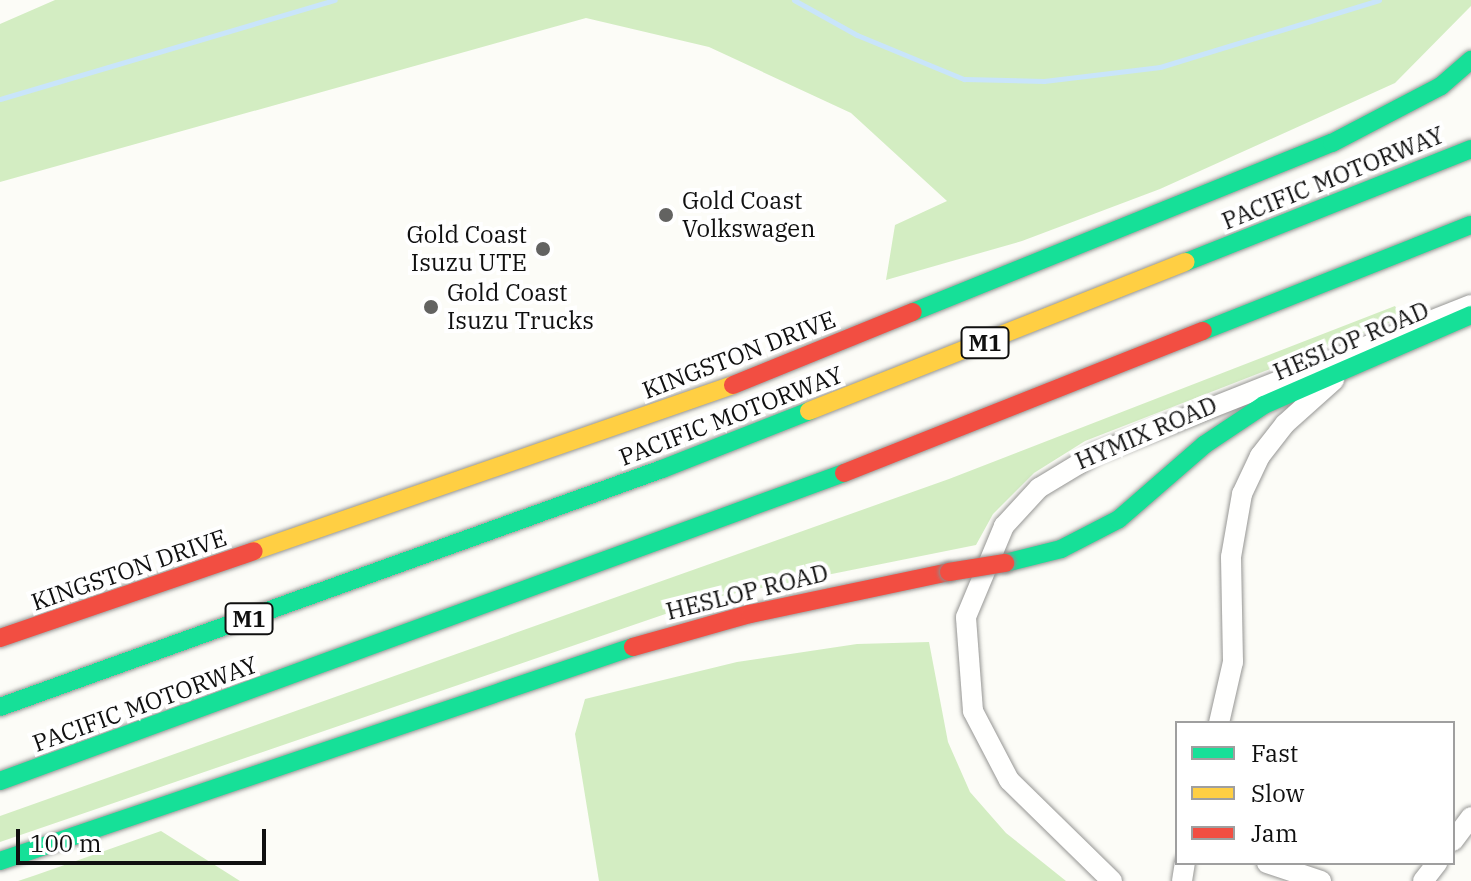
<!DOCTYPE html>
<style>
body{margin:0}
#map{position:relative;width:1471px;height:881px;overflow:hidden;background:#fcfcf7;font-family:"IBM Plex Serif",serif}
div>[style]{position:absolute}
.forest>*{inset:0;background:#d3edc2}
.stream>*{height:5px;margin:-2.5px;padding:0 2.5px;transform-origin:2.5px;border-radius:2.5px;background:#c9e5fa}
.roads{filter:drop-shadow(0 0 2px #969694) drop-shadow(0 0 2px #969694)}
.street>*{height:20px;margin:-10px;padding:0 10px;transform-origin:10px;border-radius:10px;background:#fffffe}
.fast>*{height:18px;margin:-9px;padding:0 9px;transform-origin:9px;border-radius:9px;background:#16e098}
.slow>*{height:18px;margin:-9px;padding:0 9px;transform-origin:9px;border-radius:9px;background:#ffcf43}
.jam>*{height:18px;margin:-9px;padding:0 9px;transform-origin:9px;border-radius:9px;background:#f24e42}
.bridges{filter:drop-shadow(0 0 2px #8d8d8b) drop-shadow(0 0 2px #8d8d8b)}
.jam-bridge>*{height:18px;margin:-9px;padding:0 9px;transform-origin:9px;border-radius:9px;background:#f24e42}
.dots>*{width:22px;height:22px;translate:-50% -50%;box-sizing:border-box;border:4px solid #fff;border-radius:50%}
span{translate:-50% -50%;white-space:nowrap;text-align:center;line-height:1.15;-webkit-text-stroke:8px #fff;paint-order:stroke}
.shield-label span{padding:2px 6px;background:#fff;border:2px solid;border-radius:6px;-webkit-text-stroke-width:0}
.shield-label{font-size:22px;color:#101010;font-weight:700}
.street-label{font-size:24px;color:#101010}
.poi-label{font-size:24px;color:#101010}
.left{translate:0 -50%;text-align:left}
.right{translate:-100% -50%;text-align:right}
.legend{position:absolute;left:1175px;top:721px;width:280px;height:144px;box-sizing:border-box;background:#fff;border:2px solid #9f9f9f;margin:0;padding:10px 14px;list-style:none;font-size:24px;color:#101010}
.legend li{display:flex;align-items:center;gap:16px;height:40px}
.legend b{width:40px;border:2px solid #9f9f9f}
.scale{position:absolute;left:16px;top:829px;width:250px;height:36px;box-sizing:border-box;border:4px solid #101010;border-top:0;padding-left:10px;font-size:24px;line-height:28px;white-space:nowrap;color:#101010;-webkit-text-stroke:6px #fff;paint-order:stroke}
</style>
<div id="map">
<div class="forest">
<i style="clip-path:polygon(55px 0,1471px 0,1471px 6px,1395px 83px,1160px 189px,1022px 241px,886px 280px,895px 225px,947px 201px,851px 113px,709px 47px,586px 18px,0 182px,0 24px)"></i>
<i style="clip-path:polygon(1395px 306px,1401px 318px,1085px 441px,1034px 473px,993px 514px,976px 545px,712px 598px,0 842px,0 816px,949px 479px)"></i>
<i style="clip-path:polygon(929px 642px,948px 742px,970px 792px,1006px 833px,1066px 881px,599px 881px,575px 734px,585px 699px,737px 662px,857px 644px)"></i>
<i style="clip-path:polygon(161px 831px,240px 881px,18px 881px,36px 875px)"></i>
</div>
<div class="stream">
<i style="left:794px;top:0;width:72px;rotate:29.1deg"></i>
<i style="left:857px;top:35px;width:116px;rotate:22.4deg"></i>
<i style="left:964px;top:79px;width:80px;rotate:1.4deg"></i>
<i style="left:1044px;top:81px;width:117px;rotate:-6.9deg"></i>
<i style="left:1160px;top:67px;width:229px;rotate:-17deg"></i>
<i style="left:0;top:99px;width:349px;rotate:-16.5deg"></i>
</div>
<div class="roads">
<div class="street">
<i style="left:1219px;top:723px;width:63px;rotate:-77.1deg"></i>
<i style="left:1233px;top:662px;width:105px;rotate:-91.1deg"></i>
<i style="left:1231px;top:557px;width:64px;rotate:-80.1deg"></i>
<i style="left:1242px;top:494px;width:42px;rotate:-64.7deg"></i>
<i style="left:1260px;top:456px;width:41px;rotate:-52deg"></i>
<i style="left:1285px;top:424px;width:66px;rotate:-41.9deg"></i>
<i style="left:1453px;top:841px;width:30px;rotate:-53deg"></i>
<i style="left:1267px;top:863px;width:57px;rotate:18.4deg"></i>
<i style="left:1112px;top:881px;width:144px;rotate:-135.6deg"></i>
<i style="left:1009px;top:780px;width:78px;rotate:-117.6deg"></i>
<i style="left:973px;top:711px;width:94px;rotate:-94.3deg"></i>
<i style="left:966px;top:617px;width:99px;rotate:-67.3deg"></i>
<i style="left:1004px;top:526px;width:52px;rotate:-47.4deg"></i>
<i style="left:1039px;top:488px;width:68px;rotate:-31.1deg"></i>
<i style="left:1097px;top:453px;width:402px;rotate:-21.6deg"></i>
<i style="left:1182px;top:881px;width:18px;rotate:-81deg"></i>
<i style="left:1423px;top:881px;width:23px;rotate:-52deg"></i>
</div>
<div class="fast">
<i style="left:1186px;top:262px;width:307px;rotate:-21.6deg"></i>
<i style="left:913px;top:312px;width:452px;rotate:-22deg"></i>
<i style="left:1332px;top:143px;width:123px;rotate:-27.6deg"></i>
<i style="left:1441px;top:86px;width:40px;rotate:-41deg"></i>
<i style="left:1203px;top:331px;width:288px;rotate:-21.6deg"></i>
<i style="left:1005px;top:563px;width:58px;rotate:-14deg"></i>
<i style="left:1061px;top:549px;width:65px;rotate:-27.3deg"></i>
<i style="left:1119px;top:519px;width:113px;rotate:-41deg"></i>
<i style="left:1204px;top:445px;width:72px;rotate:-33.7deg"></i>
<i style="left:1264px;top:405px;width:226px;rotate:-23.5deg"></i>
<i style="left:0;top:707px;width:703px;rotate:-19.77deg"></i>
<i style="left:662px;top:469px;width:158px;rotate:-21.5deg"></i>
<i style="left:0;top:781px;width:898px;rotate:-20.05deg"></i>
<i style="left:0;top:861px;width:668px;rotate:-18.68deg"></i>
</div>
<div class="slow">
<i style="left:809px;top:411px;width:405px;rotate:-21.6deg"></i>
<i style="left:254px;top:551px;width:507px;rotate:-19.11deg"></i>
</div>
<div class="jam">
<i style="left:733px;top:385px;width:194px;rotate:-22.1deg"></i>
<i style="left:844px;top:473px;width:386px;rotate:-21.6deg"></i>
<i style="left:0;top:638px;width:268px;rotate:-18.9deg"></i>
<i style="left:633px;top:647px;width:122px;rotate:-15.8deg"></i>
<i style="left:750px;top:614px;width:203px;rotate:-11.9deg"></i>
</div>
</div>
<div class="bridges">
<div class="jam-bridge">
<i style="left:949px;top:572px;width:57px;rotate:-9.1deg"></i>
</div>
</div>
<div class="dots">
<i style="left:666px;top:215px;background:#636361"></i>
<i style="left:543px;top:249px;background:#636361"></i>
<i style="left:431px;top:307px;background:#636361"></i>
</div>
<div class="shield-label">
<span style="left:985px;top:343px">M1</span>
<span style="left:249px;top:619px">M1</span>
</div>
<div class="street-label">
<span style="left:1333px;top:178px;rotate:-22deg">PACIFIC MOTORWAY</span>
<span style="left:1351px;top:341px;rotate:-23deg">HESLOP ROAD</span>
<span style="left:739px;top:355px;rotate:-21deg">KINGSTON DRIVE</span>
<span style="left:731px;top:416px;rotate:-21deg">PACIFIC MOTORWAY</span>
<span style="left:1146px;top:433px;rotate:-23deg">HYMIX ROAD</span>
<span style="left:129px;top:570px;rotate:-19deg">KINGSTON DRIVE</span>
<span style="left:747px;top:592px;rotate:-14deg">HESLOP ROAD</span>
<span style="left:145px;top:704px;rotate:-20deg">PACIFIC MOTORWAY</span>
</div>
<div class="poi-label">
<span class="left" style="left:682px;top:215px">Gold Coast<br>Volkswagen</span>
<span class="right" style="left:527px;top:249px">Gold Coast<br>Isuzu UTE</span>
<span class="left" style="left:447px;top:307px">Gold Coast<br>Isuzu Trucks</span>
</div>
<ul class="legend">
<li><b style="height:10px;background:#16e098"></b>Fast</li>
<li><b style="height:10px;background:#ffcf43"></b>Slow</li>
<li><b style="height:10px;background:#f24e42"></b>Jam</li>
</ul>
<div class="scale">100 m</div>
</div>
